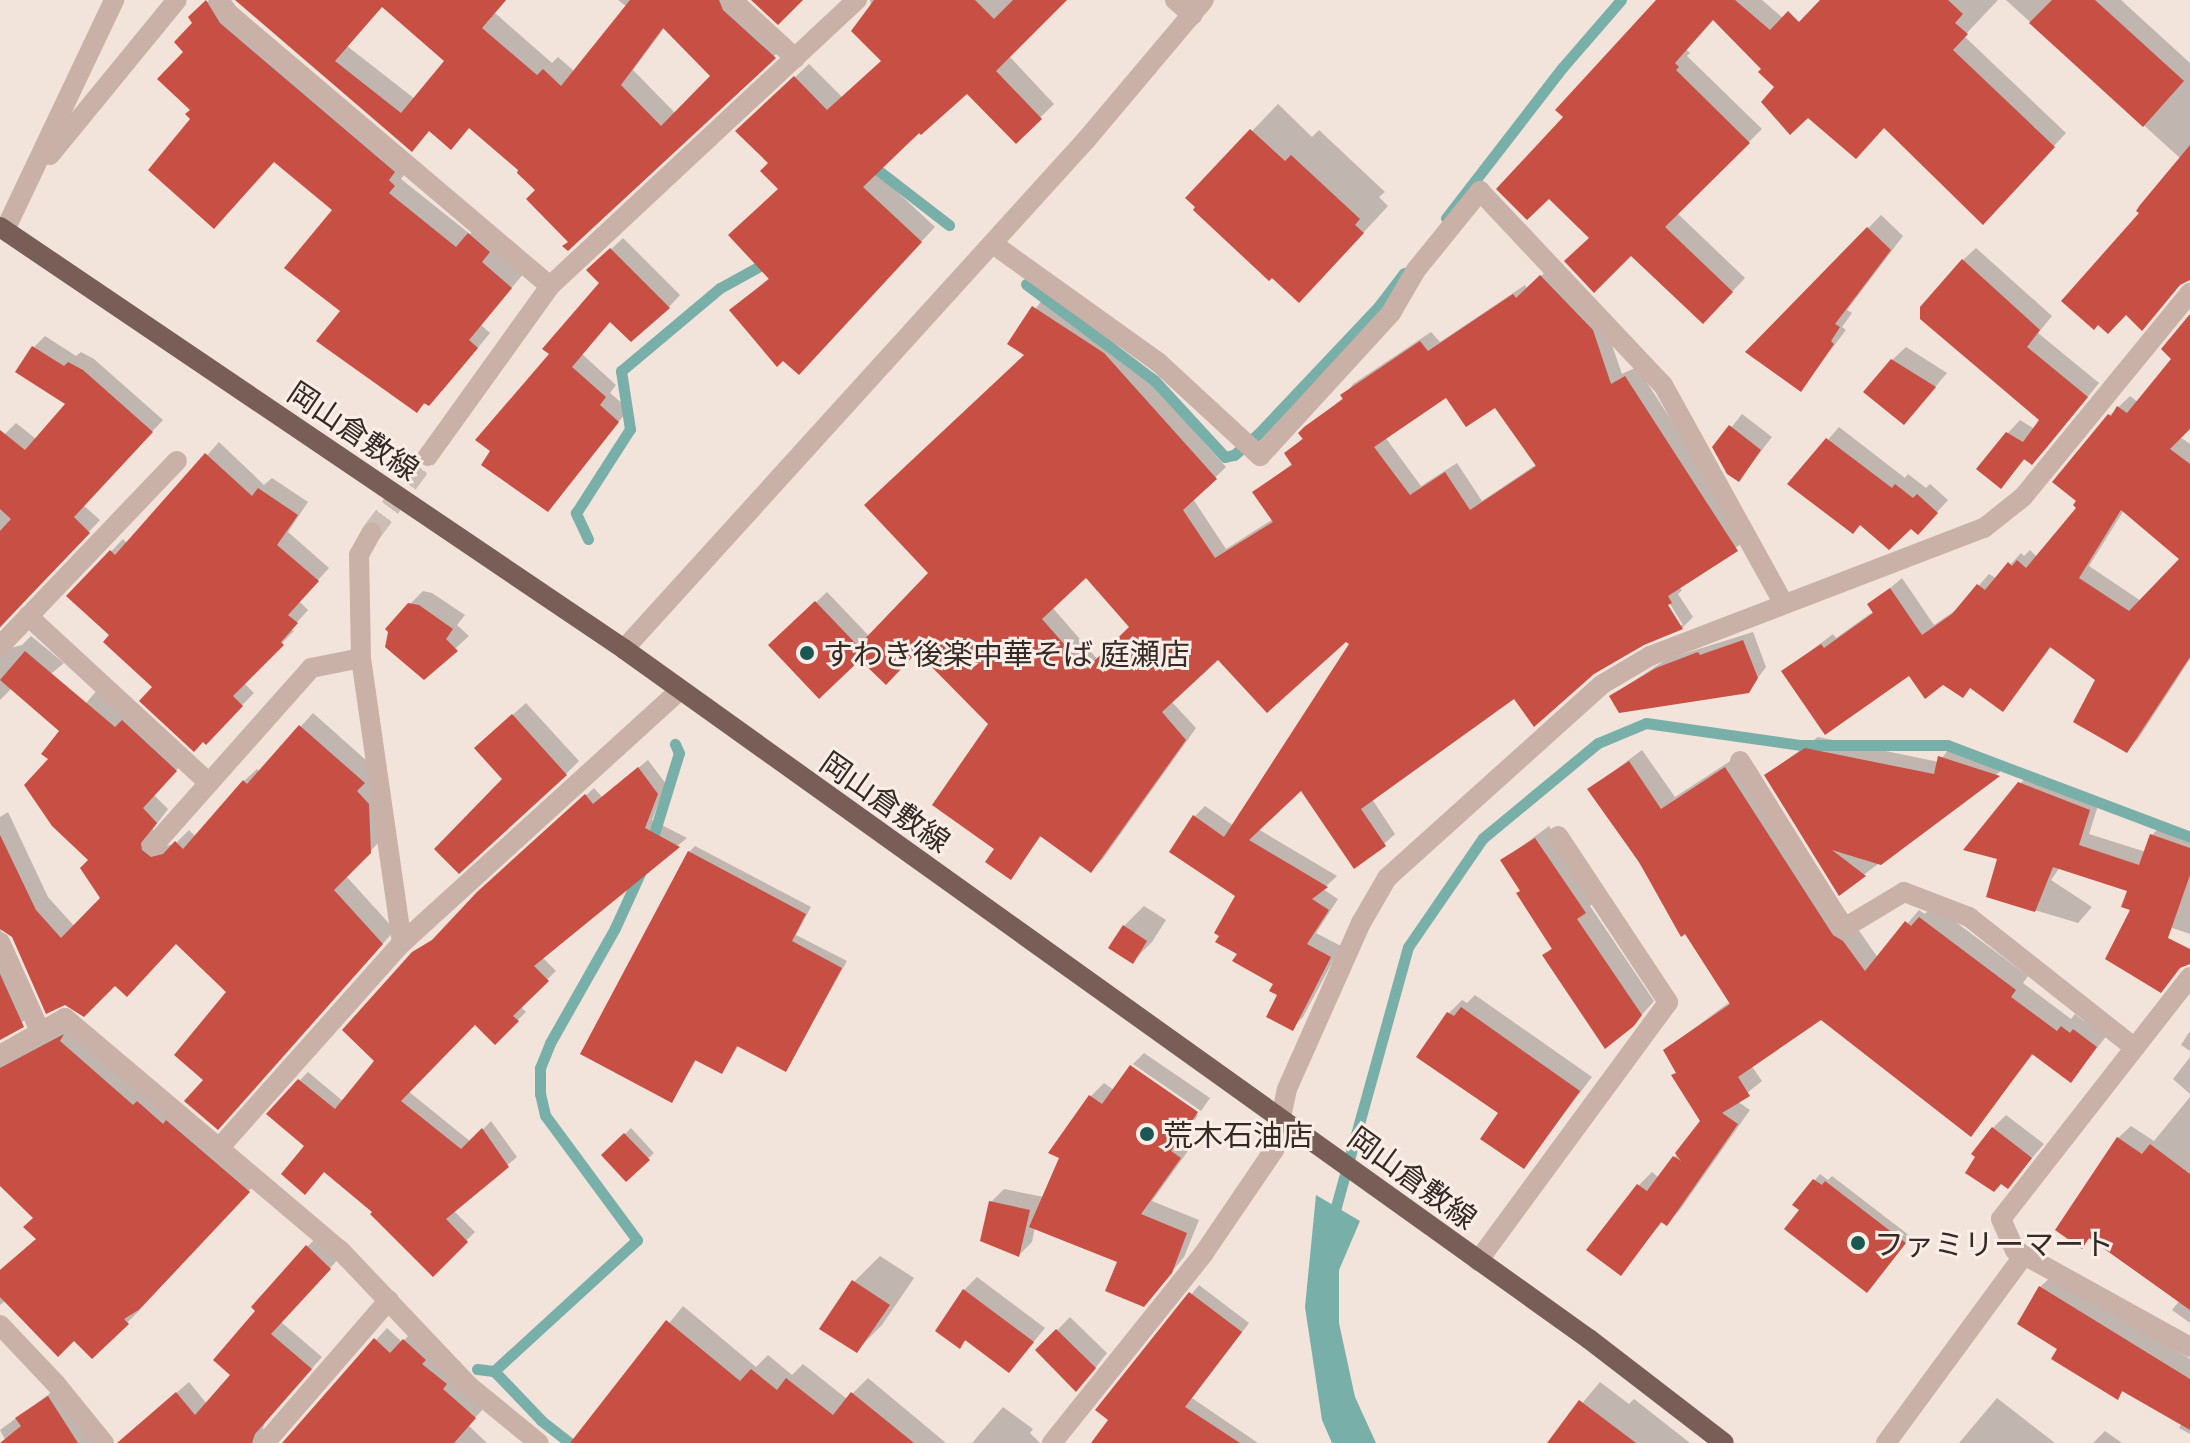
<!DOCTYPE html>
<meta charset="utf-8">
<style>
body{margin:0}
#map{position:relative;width:2190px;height:1443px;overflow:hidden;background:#f2e3db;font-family:"Exo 2","Noto Sans JP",sans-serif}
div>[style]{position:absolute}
.water>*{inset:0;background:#79afa9}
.shadow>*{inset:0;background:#0003}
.stream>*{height:11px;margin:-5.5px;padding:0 5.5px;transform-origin:5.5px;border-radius:5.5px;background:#79afa9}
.building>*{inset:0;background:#c74f44}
.minor-tunnel>*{height:20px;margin-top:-10px;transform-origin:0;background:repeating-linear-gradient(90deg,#ccbeb7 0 20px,transparent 0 30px)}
.minor>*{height:20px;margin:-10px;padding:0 10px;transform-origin:10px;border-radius:10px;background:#cab1a7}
.major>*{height:20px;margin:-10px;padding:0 10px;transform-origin:10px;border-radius:10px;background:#795e58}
.dots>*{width:22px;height:22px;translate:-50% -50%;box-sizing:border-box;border:4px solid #faeee7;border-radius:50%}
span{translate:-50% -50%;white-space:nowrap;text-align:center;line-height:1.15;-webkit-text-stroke:6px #faeee7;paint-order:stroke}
.street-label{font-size:30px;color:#362a27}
.poi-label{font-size:30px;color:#362a27}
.left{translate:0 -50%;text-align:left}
</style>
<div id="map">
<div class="water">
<i style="clip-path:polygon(1316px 1195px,1360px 1221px,1339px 1270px,1339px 1323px,1355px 1397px,1376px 1443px,1332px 1443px,1322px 1420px,1305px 1307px)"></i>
</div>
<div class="shadow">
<i style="clip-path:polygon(209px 0,228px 0,407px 171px,401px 179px,470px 234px,483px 221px,524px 273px,481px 325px,490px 333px,443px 390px,416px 411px,343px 310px,335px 209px,274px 160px,192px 119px,186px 52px,195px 23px,191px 18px)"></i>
<i style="clip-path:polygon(evenodd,237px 0,506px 0,495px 13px,552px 63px,558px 57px,575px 72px,627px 7px,618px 0,742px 0,788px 43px,568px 249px,570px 241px,538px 190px,521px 170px,470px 127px,451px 147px,430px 129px,412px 149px,237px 0,382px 5px,447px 60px,415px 99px,347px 46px,382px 5px,237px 0,665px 27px,713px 76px,676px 114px,633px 70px,665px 27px)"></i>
<i style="clip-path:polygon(870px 0,1064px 0,1009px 56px,1054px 104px,1016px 141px,967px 91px,876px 172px,935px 227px,813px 358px,732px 310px,770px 277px,780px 189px,752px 118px,809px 64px,842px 97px,883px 60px)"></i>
<i style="clip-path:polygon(1658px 0,1762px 0,1895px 115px,1777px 87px,1764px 69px,1714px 18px,1686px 49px,1690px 53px,1687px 56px,1762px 129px,1677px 213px,1745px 278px,1716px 309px,1631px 253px,1592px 238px,1566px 117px)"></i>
<i style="clip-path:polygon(1819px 0,1998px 0,1964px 36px,2066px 133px,1995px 209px,1928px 104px)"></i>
<i style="clip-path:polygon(2006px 0,2121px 0,2190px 63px,2190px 254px,2141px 213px,2181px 159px)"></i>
<i style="clip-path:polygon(1278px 104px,1312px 137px,1319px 130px,1385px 192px,1379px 197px,1388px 206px,1325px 274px,1198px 207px,1188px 198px)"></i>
<i style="clip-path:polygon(1881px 215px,1903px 236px,1847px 310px,1852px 313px,1842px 327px,1846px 330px,1801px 389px,1748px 351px)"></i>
<i style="clip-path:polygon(623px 238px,680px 295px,669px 307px,611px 320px,582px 354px,616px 385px,610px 393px,629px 409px,548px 509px,551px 354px,602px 283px,589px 270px)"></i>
<i style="clip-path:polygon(1976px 248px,2052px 316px,2038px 333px,2099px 383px,2045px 450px,2032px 463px,2026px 458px,2001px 486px,2008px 433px,2020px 420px,2035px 429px,2042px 420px,1963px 260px)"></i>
<i style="clip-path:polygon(evenodd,1552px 266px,1603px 319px,1622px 374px,1637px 367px,1748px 539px,1679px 587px,1682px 590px,1678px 594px,1693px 617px,1682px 628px,1514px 696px,1372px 799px,1395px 834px,1384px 844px,1302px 788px,1258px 829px,1337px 876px,1323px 889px,1338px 899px,1316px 933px,1341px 946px,1303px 1017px,1292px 1028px,1276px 983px,1239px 953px,1237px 896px,1194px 817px,1205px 806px,1234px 826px,1352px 644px,1346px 639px,1219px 657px,1171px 701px,1196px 728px,1102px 860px,1091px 870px,1042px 835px,1010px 877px,997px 848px,991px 724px,917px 650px,860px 657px,782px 634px,827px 592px,870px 637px,931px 573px,1026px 355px,1010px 344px,1045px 296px,1115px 343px,1226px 467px,1193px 499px,1226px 549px,1273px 519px,1255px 492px,1293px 463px,1286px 453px,1304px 437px,1301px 433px,1344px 397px,1353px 384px,1431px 332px,1440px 342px,1525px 285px,1527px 289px,1552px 266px,1447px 395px,1496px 405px,1537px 464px,1482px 501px,1457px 463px,1421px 486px,1385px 437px,1447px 395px,1552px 266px,1087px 575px,1132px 627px,1098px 660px,1052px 607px,1087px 575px,1552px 266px,1665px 596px,1683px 625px,1679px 625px,1661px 598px,1665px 596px)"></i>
<i style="clip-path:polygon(evenodd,2190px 317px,2190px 427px,2180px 437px,2190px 444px,2190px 659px,2138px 739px,2126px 751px,2098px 680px,2052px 646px,2003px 709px,1972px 686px,1963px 695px,1943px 683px,1909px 673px,1784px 671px,1833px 634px,1836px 638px,1874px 611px,1870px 605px,1902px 578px,1934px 625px,1960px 607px,1989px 574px,1997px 579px,2021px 553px,2024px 556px,2030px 550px,2037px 557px,2079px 507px,2110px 415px,2130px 396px,2138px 402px,2174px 359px,2190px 317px,2124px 510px,2182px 558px,2141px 601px,2089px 566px,2124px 510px)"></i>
<i style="clip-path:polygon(45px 336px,76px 356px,81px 352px,94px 359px,163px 420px,83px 505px,100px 520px,0 628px,0 439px,16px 423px,36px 439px,68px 404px,34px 347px)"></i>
<i style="clip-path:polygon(1906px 347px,1947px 373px,1916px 410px,1892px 360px)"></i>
<i style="clip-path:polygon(1742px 414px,1772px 437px,1739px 480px,1715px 448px)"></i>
<i style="clip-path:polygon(1839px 427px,1905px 478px,1908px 474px,1926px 488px,1930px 484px,1948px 500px,1929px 521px,1911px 527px,1861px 523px,1790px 484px)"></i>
<i style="clip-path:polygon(219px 442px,264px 485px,272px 478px,308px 502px,288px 532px,329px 568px,299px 601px,308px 610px,291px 629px,294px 631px,243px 682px,254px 693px,206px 742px,155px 687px,160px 609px,69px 596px,123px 539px,128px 544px)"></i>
<i style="clip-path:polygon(423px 591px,432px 593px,465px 615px,457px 625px,469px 636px,424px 677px,409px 605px)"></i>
<i style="clip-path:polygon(1753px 632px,1766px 667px,1748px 691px,1611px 696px,1667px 659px)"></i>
<i style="clip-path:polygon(31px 636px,64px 663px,23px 697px,12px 688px,0 700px,0 639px,10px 648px,22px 645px)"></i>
<i style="clip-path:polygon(98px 689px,188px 757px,154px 795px,168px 809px,153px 829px,157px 842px,166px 846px,176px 843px,189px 830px,196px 837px,244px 781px,257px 769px,260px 772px,313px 713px,376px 769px,383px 838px,346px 876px,395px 930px,230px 1115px,206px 1079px,228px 992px,176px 942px,115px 983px,0 926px,0 817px,8px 812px,48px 897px,75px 927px,103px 899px,51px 759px,44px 753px)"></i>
<i style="clip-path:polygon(526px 703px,579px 761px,566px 774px,504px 779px,490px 735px)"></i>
<i style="clip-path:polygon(1818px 737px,1939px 762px,1952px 745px,2010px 764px,1841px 892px,1766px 775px)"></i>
<i style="clip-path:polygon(1642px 750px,1675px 797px,1738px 756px,1878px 958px,1919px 910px,1925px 914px,1933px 905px,2028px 976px,2023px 983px,2071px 1019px,2075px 1014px,2084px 1021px,2087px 1018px,2109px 1033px,2071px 1080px,2034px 1053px,1970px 1134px,1821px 1017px,1751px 1065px,1762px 1081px,1737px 1101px,1750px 1110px,1679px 1211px,1666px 1224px,1663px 1221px,1620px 1273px,1639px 1185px,1652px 1172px,1659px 1178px,1703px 1121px,1665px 1050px,1731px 1001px,1590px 789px)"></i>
<i style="clip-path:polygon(648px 760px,666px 784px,652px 820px,687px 838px,542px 957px,556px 971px,520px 1006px,526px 1012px,495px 1042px,475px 1023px,408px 1091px,471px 1142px,491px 1121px,517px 1157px,453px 1210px,475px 1232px,433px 1274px,307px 1146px,299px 1081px,308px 1072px,344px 1102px,377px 1061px,414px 954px,442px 932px,488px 884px,594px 788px,602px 797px)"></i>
<i style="clip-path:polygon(2031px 772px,2100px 799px,2089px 834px,2146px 852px,2152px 835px,2163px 824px,2190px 834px,2190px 934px,2135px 915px,2130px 889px,2060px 867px,2051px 880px,2092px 907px,2078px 923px,1988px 896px,2020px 784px)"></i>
<i style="clip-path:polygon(1549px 826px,1597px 899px,1590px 906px,1654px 1001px,1633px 1025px,1544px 956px,1553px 947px,1503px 860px)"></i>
<i style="clip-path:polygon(695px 846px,811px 907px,796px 935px,847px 961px,786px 1070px,739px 1045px,722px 1072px,697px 1059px,672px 1100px,689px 852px)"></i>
<i style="clip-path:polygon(1144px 906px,1166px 920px,1152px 942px,1133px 961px,1124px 926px)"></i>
<i style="clip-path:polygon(0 928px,35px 1012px,0 1039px)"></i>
<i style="clip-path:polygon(1475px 995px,1592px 1077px,1524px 1166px,1449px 1013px,1462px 1000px,1467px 1003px)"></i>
<i style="clip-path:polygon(73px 1025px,261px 1178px,138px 1308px,140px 1310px,92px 1357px,74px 1339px,6px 1300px,0 1305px,0 1270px,38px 1238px,35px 1218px,0 1183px,0 1044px)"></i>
<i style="clip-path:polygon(2190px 1031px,2190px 1051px,2181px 1045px)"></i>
<i style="clip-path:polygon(1144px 1053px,1210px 1098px,1201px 1111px,1133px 1064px)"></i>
<i style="clip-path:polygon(2190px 1057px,2190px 1094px,2173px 1079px)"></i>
<i style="clip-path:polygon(1131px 1068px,1198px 1115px,1183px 1138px,1193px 1144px,1152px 1201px,1199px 1220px,1184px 1257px,1144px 1305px,1119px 1261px,1035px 1227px,1032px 1242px,1019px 1255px,991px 1202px,1004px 1189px,1044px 1197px,1091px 1096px,1104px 1083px,1114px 1090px)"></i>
<i style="clip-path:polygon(2190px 1097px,2190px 1323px,2172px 1310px,2180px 1300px,2091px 1237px,2082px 1246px,2118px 1138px,2131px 1126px,2154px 1141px)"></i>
<i style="clip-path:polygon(2006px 1115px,2044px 1144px,2008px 1186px,1993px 1128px)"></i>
<i style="clip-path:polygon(631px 1128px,654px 1153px,626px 1179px,604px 1155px)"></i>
<i style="clip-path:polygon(1820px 1174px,1828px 1180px,1832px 1176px,1910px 1236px,1873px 1284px,1795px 1204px)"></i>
<i style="clip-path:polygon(319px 1235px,341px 1256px,281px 1322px,322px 1357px,266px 1420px,263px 1428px,267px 1441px,272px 1443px,118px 1443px,189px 1382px,207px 1404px,232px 1375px,307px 1247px)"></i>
<i style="clip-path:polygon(880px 1256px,914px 1278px,882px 1325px,856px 1351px,854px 1282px)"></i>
<i style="clip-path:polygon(2053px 1275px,2190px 1359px,2190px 1434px,2179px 1428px,2182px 1423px,2124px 1390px,2117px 1397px,2060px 1349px,2040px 1287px)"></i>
<i style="clip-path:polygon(977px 1277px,1045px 1328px,1009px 1371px,967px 1339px,960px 1346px,964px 1290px)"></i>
<i style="clip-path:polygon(1199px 1285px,1249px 1323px,1192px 1398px,1258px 1443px,1105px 1443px,1111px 1420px,1098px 1410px)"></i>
<i style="clip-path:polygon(683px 1306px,756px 1367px,768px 1355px,792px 1375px,803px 1364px,847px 1399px,868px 1378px,946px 1443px,587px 1443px,578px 1436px)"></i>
<i style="clip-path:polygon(1070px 1317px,1107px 1353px,1089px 1376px,1038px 1350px)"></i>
<i style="clip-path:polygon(387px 1328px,402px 1342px,416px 1328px,486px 1406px,468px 1425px,487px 1443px,282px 1443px)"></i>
<i style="clip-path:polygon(1600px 1382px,1629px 1404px,1634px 1399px,1690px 1443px,1549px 1443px)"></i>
<i style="clip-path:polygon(60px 1386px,106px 1443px,7px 1443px,0 1430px)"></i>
<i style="clip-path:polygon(1997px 1398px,2055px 1443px,1959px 1443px)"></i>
<i style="clip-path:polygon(1003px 1407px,1033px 1429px,1030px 1433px,1040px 1443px,972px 1443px)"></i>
<i style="clip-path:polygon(2105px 1431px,2122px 1443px,2093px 1443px)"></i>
</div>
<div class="stream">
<i style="left:870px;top:164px;width:100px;rotate:37.7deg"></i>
<i style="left:1446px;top:218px;width:190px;rotate:-52.3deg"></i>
<i style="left:1562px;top:68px;width:90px;rotate:-49.1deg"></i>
<i style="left:1026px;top:284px;width:161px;rotate:36.9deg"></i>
<i style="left:1155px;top:381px;width:103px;rotate:47.4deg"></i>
<i style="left:1225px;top:457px;width:9px;rotate:-13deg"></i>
<i style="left:1234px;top:455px;width:32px;rotate:-41deg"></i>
<i style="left:1258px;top:434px;width:175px;rotate:-46.6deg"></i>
<i style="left:1378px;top:307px;width:43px;rotate:-52.6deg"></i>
<i style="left:588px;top:539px;width:29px;rotate:-115deg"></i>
<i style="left:576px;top:513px;width:100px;rotate:-57.3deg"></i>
<i style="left:630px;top:429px;width:59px;rotate:-98.8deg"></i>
<i style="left:621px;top:371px;width:129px;rotate:-40deg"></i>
<i style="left:720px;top:288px;width:56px;rotate:-28.9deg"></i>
<i style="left:650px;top:847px;width:98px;rotate:-72.9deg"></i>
<i style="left:679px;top:753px;width:10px;rotate:-114deg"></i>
<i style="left:1332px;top:1221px;width:284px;rotate:-74.5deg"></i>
<i style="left:1408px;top:947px;width:132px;rotate:-55.5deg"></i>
<i style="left:1483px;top:838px;width:149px;rotate:-39.6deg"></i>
<i style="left:1598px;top:743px;width:52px;rotate:-22.6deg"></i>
<i style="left:1646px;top:723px;width:157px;rotate:8.1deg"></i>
<i style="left:1801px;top:745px;width:146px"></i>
<i style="left:1947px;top:745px;width:260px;rotate:20.7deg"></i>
<i style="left:477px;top:1369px;width:17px;rotate:7deg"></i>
<i style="left:570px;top:1443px;width:37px;rotate:-142deg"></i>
<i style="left:541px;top:1420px;width:68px;rotate:-133.8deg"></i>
<i style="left:494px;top:1371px;width:194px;rotate:-42.5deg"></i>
<i style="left:637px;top:1240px;width:155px;rotate:-126.4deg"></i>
<i style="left:545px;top:1115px;width:22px;rotate:-103deg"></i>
<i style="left:540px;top:1094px;width:26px;rotate:-90deg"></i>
<i style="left:540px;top:1068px;width:27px;rotate:-68deg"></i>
<i style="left:550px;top:1043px;width:132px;rotate:-60.5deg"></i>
<i style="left:615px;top:928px;width:63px;rotate:-65.5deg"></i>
</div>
<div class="building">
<i style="clip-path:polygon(206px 0,220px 23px,395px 172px,389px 180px,395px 186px,389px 193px,456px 247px,468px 233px,490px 252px,482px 262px,512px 288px,469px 340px,478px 348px,429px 406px,424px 403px,417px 413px,316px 341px,340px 311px,284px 268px,332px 210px,274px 162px,214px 229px,148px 170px,190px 119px,185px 114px,190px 110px,157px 79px,183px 52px,174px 42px,192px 23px,188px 17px)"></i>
<i style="clip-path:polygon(evenodd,235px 0,506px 0,482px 28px,537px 75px,543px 69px,561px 86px,630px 0,719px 0,723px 10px,776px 58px,568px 251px,562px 246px,568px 242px,526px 199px,535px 190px,517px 173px,518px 170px,469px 128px,451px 150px,429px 131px,412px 152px,235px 0,382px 7px,444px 61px,401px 113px,335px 61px,382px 7px,235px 0,663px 28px,710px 76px,661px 126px,621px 85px,663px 28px)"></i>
<i style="clip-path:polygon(751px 0,803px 0,778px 25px)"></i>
<i style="clip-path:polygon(874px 0,975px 0,994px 19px,1013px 0,1067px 0,996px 71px,1042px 119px,1016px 144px,967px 94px,921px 135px,919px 133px,863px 187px,922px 242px,799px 375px,783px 361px,777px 367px,729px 310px,769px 279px,728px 235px,778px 189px,760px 171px,768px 163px,735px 131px,794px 76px,827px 110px,881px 61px,851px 31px)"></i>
<i style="clip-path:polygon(1656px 0,1735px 0,1770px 30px,1788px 11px,1799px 22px,1820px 0,1948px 0,1963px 14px,1955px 23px,1968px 34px,1953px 50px,2055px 147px,1983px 225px,1884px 128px,1856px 159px,1808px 118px,1790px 135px,1761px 102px,1774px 87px,1758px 72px,1761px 69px,1713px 20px,1675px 63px,1679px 67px,1676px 70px,1750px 143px,1665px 227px,1733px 292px,1703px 324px,1631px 256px,1594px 293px,1564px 261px,1589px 238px,1549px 199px,1527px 220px,1496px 189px,1563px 117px,1555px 110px)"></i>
<i style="clip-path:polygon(2052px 0,2095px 0,2184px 81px,2143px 127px,2029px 23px)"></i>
<i style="clip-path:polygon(1250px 129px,1285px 161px,1291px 155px,1360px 219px,1355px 225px,1364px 233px,1299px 303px,1272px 278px,1269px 281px,1193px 210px,1195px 207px,1185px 198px)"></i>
<i style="clip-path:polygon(2190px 145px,2190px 280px,2180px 285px,2142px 331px,2126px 315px,2108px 334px,2098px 325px,2094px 330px,2061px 301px,2139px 213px,2136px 211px,2140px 205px)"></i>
<i style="clip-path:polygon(1867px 227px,1891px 250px,1835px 324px,1840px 327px,1831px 341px,1834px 344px,1801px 392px,1745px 352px)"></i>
<i style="clip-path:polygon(610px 248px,670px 308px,631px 342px,610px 322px,572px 367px,606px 397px,600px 405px,619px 422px,548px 512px,481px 465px,490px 451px,475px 440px,549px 354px,542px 349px,599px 283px,586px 270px)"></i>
<i style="clip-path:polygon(1962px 259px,2040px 330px,2027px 347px,2088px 397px,2032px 465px,2024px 459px,2001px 489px,1976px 469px,2006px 432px,2023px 442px,2039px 420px,1920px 319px,1920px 307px)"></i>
<i style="clip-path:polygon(evenodd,1540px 275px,1593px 330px,1611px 384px,1625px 376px,1738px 551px,1668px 596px,1672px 603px,1668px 605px,1683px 629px,1644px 645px,1594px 674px,1534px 727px,1514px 699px,1361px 809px,1386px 846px,1354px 869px,1301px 791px,1249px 840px,1328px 887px,1312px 899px,1329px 910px,1307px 944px,1331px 957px,1293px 1031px,1266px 1017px,1277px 995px,1269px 991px,1273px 984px,1232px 961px,1237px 954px,1215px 942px,1219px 936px,1214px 933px,1235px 896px,1169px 852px,1193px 815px,1224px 837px,1349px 644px,1346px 642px,1267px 713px,1218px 660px,1162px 712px,1186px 740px,1091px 873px,1040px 836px,1011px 880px,985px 862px,994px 849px,932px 805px,988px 724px,917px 652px,886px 685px,860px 660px,819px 699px,768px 645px,815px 601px,858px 646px,928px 573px,864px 505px,1024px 355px,1007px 344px,1032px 306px,1104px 353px,1217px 479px,1183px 510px,1215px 558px,1273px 522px,1252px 492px,1292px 465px,1284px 453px,1303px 439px,1298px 433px,1304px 427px,1343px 399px,1340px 395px,1420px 341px,1428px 351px,1513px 294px,1516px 298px,1540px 275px,1446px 398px,1466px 427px,1495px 408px,1536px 466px,1470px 510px,1445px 472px,1410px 495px,1374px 447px,1446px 398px,1540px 275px,1086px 578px,1129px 627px,1086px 669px,1042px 619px,1086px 578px)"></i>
<i style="clip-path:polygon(evenodd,2190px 314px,2190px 429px,2170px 449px,2190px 464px,2190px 657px,2127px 753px,2073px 722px,2095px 680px,2050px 647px,2003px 712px,1970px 688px,1963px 698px,1943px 685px,1925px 699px,1909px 676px,1825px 735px,1781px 671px,1821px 644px,1824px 648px,1873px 613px,1867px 604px,1890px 588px,1922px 635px,1952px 614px,1977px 584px,1985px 590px,2008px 562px,2012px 566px,2017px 560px,2026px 568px,2076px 508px,2073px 505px,2076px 501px,2052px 482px,2108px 414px,2111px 416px,2117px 406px,2127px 413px,2171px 359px,2161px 349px,2190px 314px,2121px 510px,2179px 559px,2129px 611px,2079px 578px,2121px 510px)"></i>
<i style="clip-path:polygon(32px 346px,64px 366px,68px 362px,83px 370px,153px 432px,74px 517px,90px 533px,0 627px,0 531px,11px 519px,0 509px,0 430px,25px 450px,65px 404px,15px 372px)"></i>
<i style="clip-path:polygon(1891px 359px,1936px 387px,1904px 425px,1863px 392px)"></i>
<i style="clip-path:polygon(1729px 425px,1761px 450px,1739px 482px,1727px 474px,1712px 447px)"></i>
<i style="clip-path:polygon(1826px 438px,1892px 488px,1895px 484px,1913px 498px,1917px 494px,1938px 513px,1918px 535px,1911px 529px,1889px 550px,1860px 525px,1853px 534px,1787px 484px)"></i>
<i style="clip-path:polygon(205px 453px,252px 496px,258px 488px,298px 515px,277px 545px,319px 581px,288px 615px,298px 623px,281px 642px,284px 645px,233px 696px,243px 706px,206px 745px,203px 742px,194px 752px,139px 701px,152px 687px,103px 642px,109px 635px,66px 596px,110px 550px,115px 555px)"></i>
<i style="clip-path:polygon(408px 603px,419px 605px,453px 629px,446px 639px,458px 651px,424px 680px,385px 647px,388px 632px,385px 629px)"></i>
<i style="clip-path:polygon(1743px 640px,1758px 678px,1749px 693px,1619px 713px,1609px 696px,1656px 668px,1698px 652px,1700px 655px)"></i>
<i style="clip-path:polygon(25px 651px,115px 727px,122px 720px,177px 771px,143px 808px,157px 823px,141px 843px,142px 850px,151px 857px,163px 854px,175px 841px,183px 849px,243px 780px,247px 784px,299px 725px,365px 783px,357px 791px,369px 804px,371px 853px,334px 890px,383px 944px,218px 1130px,184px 1101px,203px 1080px,174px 1055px,226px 992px,176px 944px,127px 997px,115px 986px,84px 1017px,65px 1005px,46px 1014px,12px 937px,0 929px,0 835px,36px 910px,61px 938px,100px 898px,80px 868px,88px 860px,52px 826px,24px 785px,48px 759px,41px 754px,59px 731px,0 680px)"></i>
<i style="clip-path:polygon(512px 714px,567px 775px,459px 874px,434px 849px,502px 779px,474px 748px)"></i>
<i style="clip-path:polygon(1805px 748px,1934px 774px,1938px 756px,2000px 776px,1881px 865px,1832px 850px,1866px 876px,1839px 896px,1764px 775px)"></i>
<i style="clip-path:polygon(1629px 761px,1661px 809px,1725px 767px,1833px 935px,1843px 941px,1865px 971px,1905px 921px,1911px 926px,1919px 917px,2016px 990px,2011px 997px,2057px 1031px,2061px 1026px,2070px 1033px,2073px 1029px,2097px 1047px,2071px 1083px,2032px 1054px,1971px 1137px,1821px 1020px,1738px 1077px,1750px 1096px,1722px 1113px,1738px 1124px,1667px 1226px,1661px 1222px,1621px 1276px,1586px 1250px,1637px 1184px,1647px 1191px,1673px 1156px,1681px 1161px,1675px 1153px,1700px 1121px,1671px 1075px,1676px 1073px,1663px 1050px,1730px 1004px,1685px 934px,1681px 937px,1639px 862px,1587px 789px)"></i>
<i style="clip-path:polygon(638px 767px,658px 794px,645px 828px,680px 847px,534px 966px,549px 981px,513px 1016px,519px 1021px,495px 1045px,475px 1025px,401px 1101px,461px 1149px,482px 1128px,509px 1167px,446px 1219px,468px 1242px,433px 1277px,370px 1214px,372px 1212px,324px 1172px,305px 1195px,281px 1174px,304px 1146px,266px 1114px,298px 1079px,335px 1109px,374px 1061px,342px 1030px,412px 952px,432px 940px,477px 892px,585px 794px,593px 804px)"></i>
<i style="clip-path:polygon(2018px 782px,2090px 810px,2079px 845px,2139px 865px,2150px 834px,2190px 848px,2190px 875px,2168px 938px,2190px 949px,2190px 964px,2180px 968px,2161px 993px,2105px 959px,2130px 910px,2121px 907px,2127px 891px,2053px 867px,2035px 912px,1986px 897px,1997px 859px,1963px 850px)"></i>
<i style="clip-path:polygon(1535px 838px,1586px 913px,1577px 919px,1642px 1015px,1634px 1026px,1605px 1049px,1542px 955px,1552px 949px,1516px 893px,1520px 891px,1500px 860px)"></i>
<i style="clip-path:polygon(688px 851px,806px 914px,792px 941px,842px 968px,786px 1072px,737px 1046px,722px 1074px,695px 1060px,672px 1103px,580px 1054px)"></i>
<i style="clip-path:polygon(1123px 925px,1147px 941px,1133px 964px,1108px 948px)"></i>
<i style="clip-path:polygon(0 974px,24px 1027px,0 1040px)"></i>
<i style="clip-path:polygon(1461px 1007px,1580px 1091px,1524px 1169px,1480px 1139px,1498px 1113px,1416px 1057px,1447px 1012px,1454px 1016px)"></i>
<i style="clip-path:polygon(64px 1034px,60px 1041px,133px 1105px,137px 1101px,163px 1124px,166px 1120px,250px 1192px,140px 1309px,124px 1319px,129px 1324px,92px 1359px,74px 1341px,58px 1357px,0 1297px,0 1270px,36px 1239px,23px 1227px,33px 1218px,0 1186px,0 1068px)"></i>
<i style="clip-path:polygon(1130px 1065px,1198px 1112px,1171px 1151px,1181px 1158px,1141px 1214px,1187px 1233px,1172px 1273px,1144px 1307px,1105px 1291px,1117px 1262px,1029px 1227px,1059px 1158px,1048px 1153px,1089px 1095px,1102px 1104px)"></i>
<i style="clip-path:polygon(1992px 1127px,2032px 1158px,2008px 1189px,2001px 1184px,1994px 1192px,1965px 1173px,1975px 1157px,1971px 1154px)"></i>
<i style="clip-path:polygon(624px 1133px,650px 1160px,626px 1182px,601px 1155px)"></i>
<i style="clip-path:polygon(2117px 1137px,2142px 1154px,2150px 1144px,2190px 1174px,2190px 1310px,2089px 1238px,2082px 1249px,2055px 1230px)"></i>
<i style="clip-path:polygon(1813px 1179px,1822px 1185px,1825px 1181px,1906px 1243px,1867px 1293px,1784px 1229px,1799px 1210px,1792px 1205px)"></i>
<i style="clip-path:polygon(989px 1201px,1030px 1210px,1019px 1257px,980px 1241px)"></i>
<i style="clip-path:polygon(306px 1245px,331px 1269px,271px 1334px,312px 1369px,255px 1434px,252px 1443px,117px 1443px,176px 1392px,195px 1415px,230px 1375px,213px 1360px,255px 1311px,251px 1307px)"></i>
<i style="clip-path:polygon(852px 1280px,890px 1305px,857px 1353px,819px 1329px)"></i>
<i style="clip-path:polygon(2039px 1286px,2190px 1379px,2190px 1430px,2122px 1391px,2118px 1400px,2051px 1359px,2057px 1349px,2017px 1324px)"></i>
<i style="clip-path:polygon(963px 1289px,1034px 1342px,1009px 1373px,965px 1340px,960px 1349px,935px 1331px)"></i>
<i style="clip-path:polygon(1189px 1292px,1242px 1332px,1185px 1407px,1240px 1443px,1091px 1443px,1108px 1420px,1095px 1410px)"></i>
<i style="clip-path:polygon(666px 1320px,740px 1381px,751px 1369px,777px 1390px,786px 1378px,833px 1415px,851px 1392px,914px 1443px,570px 1443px)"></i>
<i style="clip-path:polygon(1056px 1329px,1096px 1368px,1076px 1392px,1035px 1350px)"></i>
<i style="clip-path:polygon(374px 1338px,390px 1353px,403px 1339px,426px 1360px,422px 1364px,447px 1384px,443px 1389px,476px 1418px,454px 1443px,282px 1443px)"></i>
<i style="clip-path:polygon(48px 1396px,78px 1443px,0 1443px,21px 1426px,15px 1418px)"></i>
<i style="clip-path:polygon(1579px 1400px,1636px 1443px,1547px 1443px)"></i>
</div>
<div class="minor-tunnel">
<i style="left:372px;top:532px;width:94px;rotate:-53.6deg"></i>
</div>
<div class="minor">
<i style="left:219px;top:0;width:16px;rotate:55deg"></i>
<i style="left:228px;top:13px;width:422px;rotate:40.3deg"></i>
<i style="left:732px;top:0;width:86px;rotate:42.6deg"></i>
<i style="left:1175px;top:0;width:23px;rotate:41deg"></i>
<i style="left:50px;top:155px;width:200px;rotate:-50.7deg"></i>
<i style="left:5px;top:230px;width:255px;rotate:-64.6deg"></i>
<i style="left:993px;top:244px;width:203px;rotate:35.6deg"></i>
<i style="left:1158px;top:362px;width:139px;rotate:42.7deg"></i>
<i style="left:1260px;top:456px;width:194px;rotate:-47.5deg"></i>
<i style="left:1391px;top:313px;width:50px;rotate:-59.8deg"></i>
<i style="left:1416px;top:270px;width:102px;rotate:-51deg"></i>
<i style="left:1480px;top:191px;width:267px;rotate:46.7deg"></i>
<i style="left:1663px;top:385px;width:250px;rotate:61.1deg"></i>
<i style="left:428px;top:456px;width:209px;rotate:-54.3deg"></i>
<i style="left:550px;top:286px;width:420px;rotate:-43deg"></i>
<i style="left:28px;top:616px;width:246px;rotate:42.7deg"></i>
<i style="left:0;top:646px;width:256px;rotate:-46.3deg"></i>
<i style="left:624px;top:649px;width:687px;rotate:-47.77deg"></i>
<i style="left:1086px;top:140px;width:183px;rotate:-49.9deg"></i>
<i style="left:1740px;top:761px;width:197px;rotate:58.1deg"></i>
<i style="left:1844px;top:928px;width:70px;rotate:-31deg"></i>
<i style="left:1904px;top:892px;width:70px;rotate:21deg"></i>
<i style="left:1969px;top:917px;width:211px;rotate:38.3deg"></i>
<i style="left:154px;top:845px;width:237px;rotate:-48.4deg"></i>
<i style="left:311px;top:668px;width:51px;rotate:-11.3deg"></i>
<i style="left:0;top:942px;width:98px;rotate:65.8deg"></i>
<i style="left:402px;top:943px;width:374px;rotate:-42.3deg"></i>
<i style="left:2190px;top:977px;width:307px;rotate:128deg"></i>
<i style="left:2001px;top:1219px;width:34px;rotate:66deg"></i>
<i style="left:2015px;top:1250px;width:200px;rotate:29deg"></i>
<i style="left:0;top:1055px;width:75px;rotate:-29.6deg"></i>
<i style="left:65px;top:1018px;width:360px;rotate:40.2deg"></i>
<i style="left:340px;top:1250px;width:187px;rotate:46.5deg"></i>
<i style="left:469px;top:1386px;width:90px;rotate:39.2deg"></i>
<i style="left:220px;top:1147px;width:273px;rotate:-48.3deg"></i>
<i style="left:402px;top:943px;width:288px;rotate:-98.2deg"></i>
<i style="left:361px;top:658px;width:103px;rotate:-91.1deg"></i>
<i style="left:359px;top:555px;width:26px;rotate:-61deg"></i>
<i style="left:1478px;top:1261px;width:321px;rotate:-53.7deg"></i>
<i style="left:1668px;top:1002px;width:199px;rotate:-123.5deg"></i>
<i style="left:0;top:1325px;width:81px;rotate:46.5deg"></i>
<i style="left:56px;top:1384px;width:76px;rotate:50.9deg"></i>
<i style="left:265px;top:1443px;width:189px;rotate:-49.1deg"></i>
<i style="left:1052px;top:1443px;width:243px;rotate:-51.3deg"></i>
<i style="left:1204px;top:1253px;width:125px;rotate:-55.8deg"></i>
<i style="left:1274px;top:1150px;width:62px;rotate:-78deg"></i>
<i style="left:1287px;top:1089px;width:182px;rotate:-66deg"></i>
<i style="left:1361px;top:923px;width:52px;rotate:-60deg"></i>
<i style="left:1387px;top:878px;width:288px;rotate:-42deg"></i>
<i style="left:1601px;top:685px;width:57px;rotate:-30.6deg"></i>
<i style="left:1650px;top:656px;width:358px;rotate:-21deg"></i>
<i style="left:1984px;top:528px;width:50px;rotate:-38.5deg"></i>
<i style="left:2023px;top:497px;width:264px;rotate:-50.7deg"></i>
<i style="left:1886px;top:1443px;width:233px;rotate:-53.7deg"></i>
</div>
<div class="major">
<i style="left:0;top:227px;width:753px;rotate:34.07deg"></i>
<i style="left:624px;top:649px;width:1186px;rotate:35.57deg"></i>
<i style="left:1589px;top:1339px;width:170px;rotate:37.6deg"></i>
</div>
<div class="dots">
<i style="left:807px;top:653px;background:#1c5853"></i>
<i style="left:1147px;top:1134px;background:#1c5853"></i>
<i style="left:1858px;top:1243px;background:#1c5853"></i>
</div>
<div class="street-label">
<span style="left:354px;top:430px;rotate:34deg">岡山倉敷線</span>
<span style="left:886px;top:801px;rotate:35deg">岡山倉敷線</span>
<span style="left:1413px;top:1177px;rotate:36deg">岡山倉敷線</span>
</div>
<div class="poi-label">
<span class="left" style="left:823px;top:653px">すわき後楽中華そば 庭瀬店</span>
<span class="left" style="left:1163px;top:1134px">荒木石油店</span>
<span class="left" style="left:1874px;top:1243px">ファミリーマート</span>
</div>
</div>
